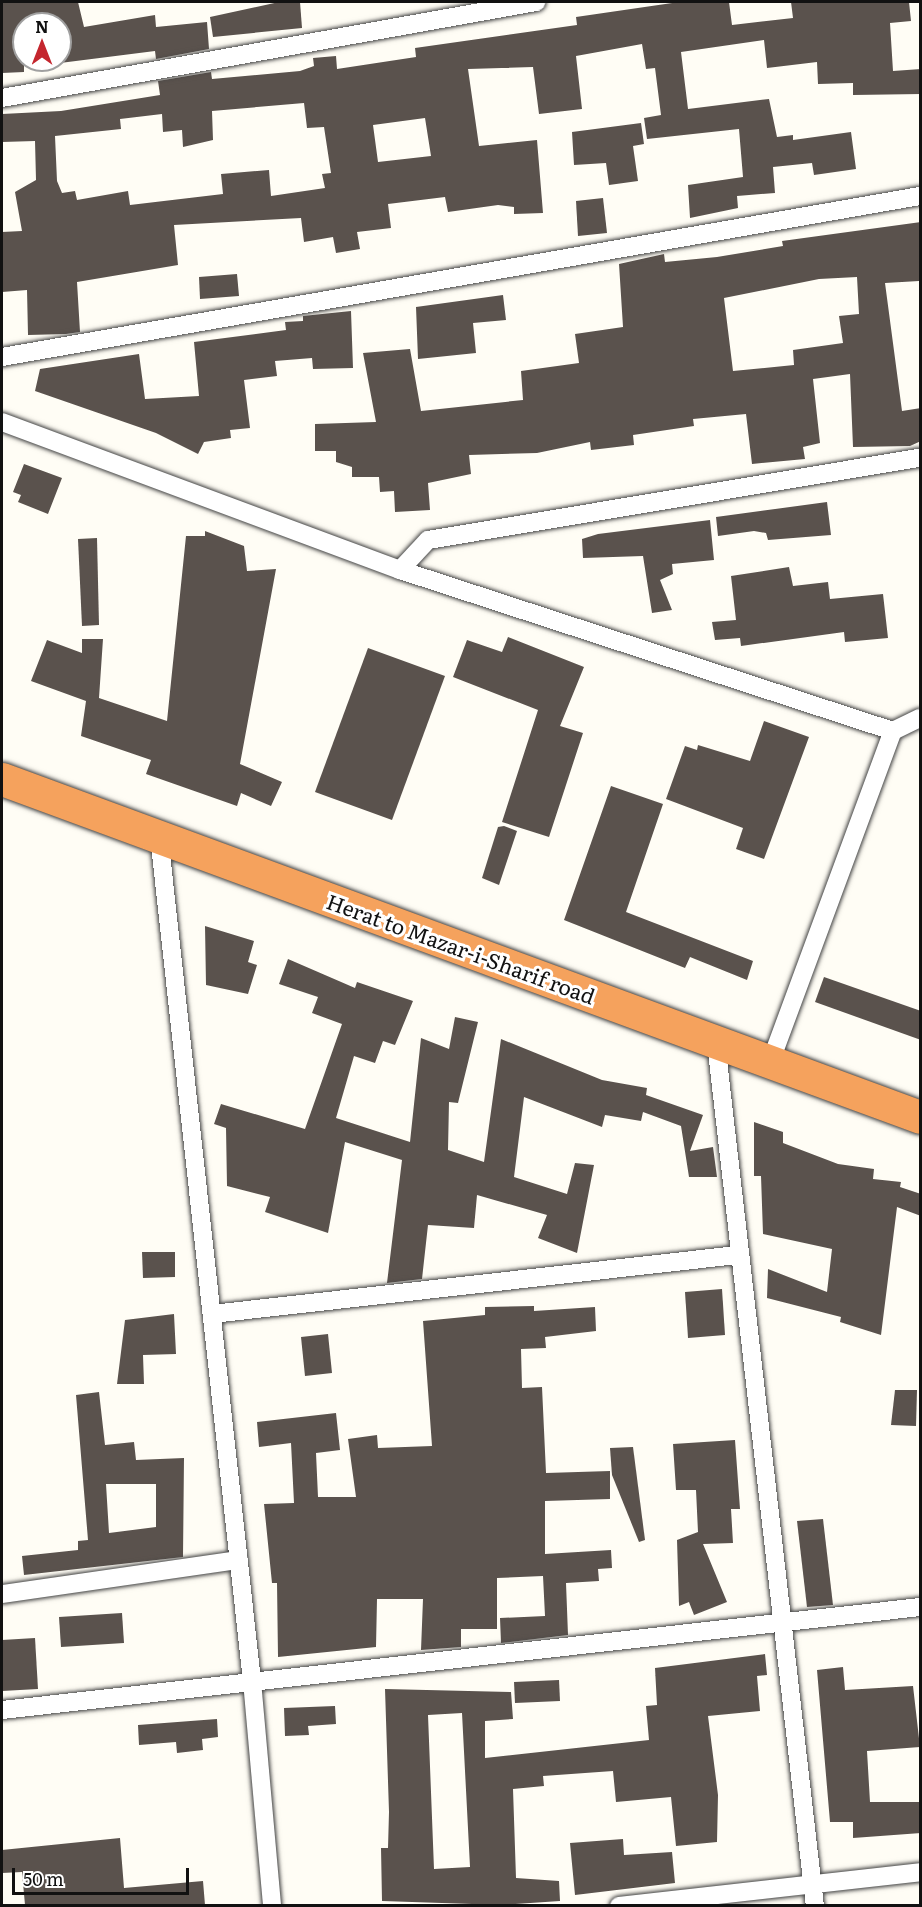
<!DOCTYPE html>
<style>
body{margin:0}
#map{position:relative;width:922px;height:1907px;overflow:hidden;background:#fffdf5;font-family:Literata,serif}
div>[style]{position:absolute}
.building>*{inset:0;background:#5a524d}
.roads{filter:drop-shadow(0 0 2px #444) drop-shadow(0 0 2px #444)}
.street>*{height:18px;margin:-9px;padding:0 9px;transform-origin:9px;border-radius:9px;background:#fff}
.highway>*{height:33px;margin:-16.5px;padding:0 16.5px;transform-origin:16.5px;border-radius:16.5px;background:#f5a25d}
span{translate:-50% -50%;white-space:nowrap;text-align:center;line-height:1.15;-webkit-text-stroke:6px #fff;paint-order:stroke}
.street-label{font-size:21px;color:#111}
.frame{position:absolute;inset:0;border:3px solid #111;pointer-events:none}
.north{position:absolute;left:12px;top:12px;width:60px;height:60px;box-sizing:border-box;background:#fff;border:2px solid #a0a0a0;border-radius:50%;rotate:0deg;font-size:16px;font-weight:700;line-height:24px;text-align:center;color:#111}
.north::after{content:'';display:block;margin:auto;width:21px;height:27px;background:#c4262e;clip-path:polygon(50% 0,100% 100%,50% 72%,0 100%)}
.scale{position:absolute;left:12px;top:1868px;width:177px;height:27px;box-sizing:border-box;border:3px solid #111;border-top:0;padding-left:8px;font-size:18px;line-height:21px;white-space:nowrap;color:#111;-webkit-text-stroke:4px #fff;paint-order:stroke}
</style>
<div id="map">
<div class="building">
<i style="clip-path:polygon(2px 2px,78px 2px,84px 27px,155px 15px,156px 27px,207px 22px,209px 49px,156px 59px,155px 51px,60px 63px,60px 24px,24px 24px,24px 72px,2px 73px)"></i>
<i style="clip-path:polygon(279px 2px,300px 2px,302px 28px,213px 37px,210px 17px)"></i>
<i style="clip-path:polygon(evenodd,679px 2px,729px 2px,732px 25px,793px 18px,791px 2px,909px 2px,911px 21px,890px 23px,893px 71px,921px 69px,921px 94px,853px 95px,853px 83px,818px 84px,817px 62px,767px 68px,764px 40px,681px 52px,688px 109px,769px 99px,777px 137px,793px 135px,793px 140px,851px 132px,856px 169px,814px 175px,812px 163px,773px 167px,775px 193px,737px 196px,738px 208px,690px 218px,688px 185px,743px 177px,739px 129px,647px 139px,644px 118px,661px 115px,655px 68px,646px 69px,642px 44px,576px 56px,582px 109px,539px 114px,533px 67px,468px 69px,479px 146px,537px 140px,543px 213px,514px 214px,514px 207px,498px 205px,448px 212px,445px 197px,388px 204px,391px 228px,357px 232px,360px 249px,336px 253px,333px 237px,304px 242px,301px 218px,174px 225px,178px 265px,77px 282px,80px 332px,66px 334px,28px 335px,27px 290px,2px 292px,2px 232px,22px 231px,15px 192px,36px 180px,35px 141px,2px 142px,2px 114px,61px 111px,160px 95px,158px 81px,211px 72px,212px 79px,300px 71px,314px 66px,313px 58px,336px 56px,337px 69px,416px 57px,415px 48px,577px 25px,576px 17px,679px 2px,304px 103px,307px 128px,324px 127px,331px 173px,322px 174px,325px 188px,271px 196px,269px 170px,221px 174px,223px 194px,130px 205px,128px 191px,77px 200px,75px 191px,62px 193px,57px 181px,55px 136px,121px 129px,120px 119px,162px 114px,163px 132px,182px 130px,183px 147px,213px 140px,212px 111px,304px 103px,679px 2px,425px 118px,431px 156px,378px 162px,373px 125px,425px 118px)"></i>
<i style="clip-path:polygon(641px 123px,644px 144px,633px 146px,638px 181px,609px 185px,606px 163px,574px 165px,572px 132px)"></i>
<i style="clip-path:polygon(603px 198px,607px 233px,578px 236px,576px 201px)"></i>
<i style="clip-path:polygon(evenodd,921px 222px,919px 281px,885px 283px,902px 411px,921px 408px,921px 441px,910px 446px,853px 447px,850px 374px,813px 379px,820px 443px,803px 447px,805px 459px,752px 464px,746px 414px,693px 419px,694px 426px,633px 435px,634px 445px,591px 450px,590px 442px,537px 453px,469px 455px,471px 474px,428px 483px,430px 510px,395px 512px,394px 491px,380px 492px,379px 477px,352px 477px,352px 467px,336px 462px,336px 451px,315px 451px,315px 424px,376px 422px,363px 353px,410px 349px,421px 411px,523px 400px,521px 371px,579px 363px,575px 334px,623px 327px,619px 264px,664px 254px,665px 262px,717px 257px,783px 246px,782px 241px,921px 222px,857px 277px,859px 314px,839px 316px,843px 343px,793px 350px,794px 365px,733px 371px,724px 298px,819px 279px,857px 277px)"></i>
<i style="clip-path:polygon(237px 274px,239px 296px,200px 299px,199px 277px)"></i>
<i style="clip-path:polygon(503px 295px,506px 320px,473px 323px,476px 353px,418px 359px,416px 307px)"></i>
<i style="clip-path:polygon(351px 311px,353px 368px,313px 369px,312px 358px,275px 361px,277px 376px,244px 380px,250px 428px,230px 430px,231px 438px,204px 442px,198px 454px,156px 433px,35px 391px,40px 369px,139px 354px,145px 399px,199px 396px,194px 342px,286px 330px,285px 322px,303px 321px,303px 316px)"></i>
<i style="clip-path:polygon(24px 464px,62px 478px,48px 514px,18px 502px,21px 495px,13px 492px)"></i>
<i style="clip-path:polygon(827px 502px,831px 535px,768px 540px,766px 533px,754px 531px,718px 536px,716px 517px)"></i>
<i style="clip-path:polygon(710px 520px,714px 560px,672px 564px,673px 574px,660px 580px,672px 610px,652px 613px,643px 556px,583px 558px,582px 539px,598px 534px)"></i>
<i style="clip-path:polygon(205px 531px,244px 546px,247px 571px,276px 569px,240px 764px,282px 782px,271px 806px,241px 793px,237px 806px,146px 774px,151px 760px,81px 736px,86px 701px,31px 681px,47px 640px,82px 653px,82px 639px,103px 639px,99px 698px,167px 721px,186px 536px,205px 536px)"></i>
<i style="clip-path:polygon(97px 538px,99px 625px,82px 626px,78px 539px)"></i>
<i style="clip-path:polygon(789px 567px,793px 586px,828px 582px,830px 599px,883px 594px,888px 638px,845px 642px,844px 632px,741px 646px,740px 638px,715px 640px,712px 622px,736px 620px,731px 576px)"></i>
<i style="clip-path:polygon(508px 637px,584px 667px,560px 726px,583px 733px,549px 837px,502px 822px,538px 710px,453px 677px,467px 640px,502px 652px)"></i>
<i style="clip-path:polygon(368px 648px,445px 676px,392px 820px,315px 792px)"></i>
<i style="clip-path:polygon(764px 721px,809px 737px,764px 859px,736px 849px,743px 828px,666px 799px,685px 746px,697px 750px,698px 745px,750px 761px)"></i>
<i style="clip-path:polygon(611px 786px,663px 804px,626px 912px,753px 961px,747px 980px,690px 957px,685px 968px,564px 920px)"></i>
<i style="clip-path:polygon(504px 826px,517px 831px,499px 885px,482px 878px,498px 827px)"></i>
<i style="clip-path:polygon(205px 926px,254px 941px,248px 962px,257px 965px,248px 994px,206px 985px)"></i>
<i style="clip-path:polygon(288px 959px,355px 988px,357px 982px,413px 1001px,395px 1045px,383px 1041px,375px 1063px,354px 1056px,336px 1118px,410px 1142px,421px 1038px,449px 1049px,455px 1017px,478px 1022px,458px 1103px,449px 1102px,448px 1150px,484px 1162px,501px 1039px,602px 1080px,647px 1088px,646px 1095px,703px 1115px,690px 1151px,713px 1147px,717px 1177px,689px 1177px,681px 1126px,643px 1112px,641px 1121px,605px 1115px,602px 1127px,524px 1097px,514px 1177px,567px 1194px,575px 1163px,594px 1165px,577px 1253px,538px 1238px,547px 1215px,477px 1195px,474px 1228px,428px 1225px,422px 1279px,387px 1283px,402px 1160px,345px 1142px,328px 1233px,265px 1212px,270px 1197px,227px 1186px,226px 1128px,214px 1124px,221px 1104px,305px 1129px,342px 1024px,312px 1013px,318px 997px,279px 984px)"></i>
<i style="clip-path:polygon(824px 977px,921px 1011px,921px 1040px,815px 1002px)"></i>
<i style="clip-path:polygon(754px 1122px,783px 1132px,783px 1143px,838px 1164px,874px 1169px,873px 1179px,901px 1182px,900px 1187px,921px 1194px,921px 1216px,897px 1207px,881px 1335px,840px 1322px,841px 1317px,767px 1298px,768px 1269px,827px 1292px,832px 1249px,763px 1234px,761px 1176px,754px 1176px)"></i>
<i style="clip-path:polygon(142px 1252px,175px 1252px,175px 1277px,143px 1278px)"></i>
<i style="clip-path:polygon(722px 1289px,725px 1335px,688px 1338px,685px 1292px)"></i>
<i style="clip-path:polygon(534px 1306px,534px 1311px,595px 1307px,596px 1331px,545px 1337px,546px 1348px,521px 1349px,522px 1388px,542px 1387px,546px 1473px,610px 1471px,610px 1499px,545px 1501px,545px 1554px,611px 1550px,612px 1568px,598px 1569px,599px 1581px,566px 1583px,568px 1635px,501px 1643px,500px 1618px,545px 1616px,543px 1576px,497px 1578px,497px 1629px,461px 1629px,461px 1647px,421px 1650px,423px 1599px,377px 1599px,376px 1647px,278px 1657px,277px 1583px,272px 1583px,264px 1504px,294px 1503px,291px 1443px,259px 1447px,257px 1422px,336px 1413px,340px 1450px,316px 1453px,318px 1497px,356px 1497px,348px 1439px,377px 1435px,378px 1448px,432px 1446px,423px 1321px,485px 1315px,485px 1307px)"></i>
<i style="clip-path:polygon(174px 1314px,176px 1354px,143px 1355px,144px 1384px,117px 1384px,125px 1320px)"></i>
<i style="clip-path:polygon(328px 1334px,332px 1373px,305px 1376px,301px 1337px)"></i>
<i style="clip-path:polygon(895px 1390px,917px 1390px,916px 1426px,891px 1425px)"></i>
<i style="clip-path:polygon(evenodd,99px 1392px,105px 1445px,134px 1442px,136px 1460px,184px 1458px,183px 1557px,24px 1575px,22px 1556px,78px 1550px,78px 1541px,88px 1540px,76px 1395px,99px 1392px,106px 1484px,156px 1484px,156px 1527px,109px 1533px,106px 1484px)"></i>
<i style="clip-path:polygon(735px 1440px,740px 1509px,731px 1509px,733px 1543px,703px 1544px,727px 1602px,694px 1615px,689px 1602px,679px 1606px,677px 1540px,698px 1532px,696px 1490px,676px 1490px,673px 1444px)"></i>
<i style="clip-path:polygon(633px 1447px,645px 1540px,639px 1542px,612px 1475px,610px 1448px)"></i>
<i style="clip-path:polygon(823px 1519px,833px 1605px,807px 1607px,797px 1521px)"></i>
<i style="clip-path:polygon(122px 1613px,124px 1643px,61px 1647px,59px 1617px)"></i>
<i style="clip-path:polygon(35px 1638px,38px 1689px,2px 1691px,2px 1640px)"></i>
<i style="clip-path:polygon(evenodd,765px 1654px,767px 1675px,757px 1676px,760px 1711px,708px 1716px,718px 1795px,717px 1842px,676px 1846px,671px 1797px,616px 1802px,613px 1771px,543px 1776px,544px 1786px,513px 1789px,516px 1878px,559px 1881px,560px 1901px,502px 1905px,382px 1901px,381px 1848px,388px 1848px,389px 1812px,385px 1689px,511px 1692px,513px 1719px,485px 1721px,485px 1758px,649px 1740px,646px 1706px,657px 1705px,655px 1668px,765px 1654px,462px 1713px,470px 1867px,434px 1869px,428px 1715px,462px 1713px)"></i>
<i style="clip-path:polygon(843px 1667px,845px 1690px,913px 1686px,920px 1747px,867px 1751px,870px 1802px,921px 1802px,921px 1833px,853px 1838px,853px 1822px,830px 1822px,817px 1670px)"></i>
<i style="clip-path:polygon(559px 1680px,560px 1701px,515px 1703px,514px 1682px)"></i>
<i style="clip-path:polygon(335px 1706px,336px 1724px,308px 1726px,309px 1735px,285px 1736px,284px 1708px)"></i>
<i style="clip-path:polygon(217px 1719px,218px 1737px,202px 1739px,203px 1750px,177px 1753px,176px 1742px,139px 1745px,138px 1725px)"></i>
<i style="clip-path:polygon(120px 1838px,124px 1888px,203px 1881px,205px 1905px,25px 1905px,22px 1872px,2px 1873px,2px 1850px)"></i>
<i style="clip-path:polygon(623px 1839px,624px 1855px,672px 1852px,675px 1883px,575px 1895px,570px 1843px)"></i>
</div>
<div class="roads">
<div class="street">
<i style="left:2px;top:98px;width:543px;rotate:-10.19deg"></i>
<i style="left:2px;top:357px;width:932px;rotate:-9.95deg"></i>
<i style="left:2px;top:422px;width:425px;rotate:20.4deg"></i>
<i style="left:400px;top:570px;width:519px;rotate:18.09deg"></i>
<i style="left:400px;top:570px;width:41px;rotate:-47deg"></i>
<i style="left:428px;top:540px;width:499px;rotate:-9.5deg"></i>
<i style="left:159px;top:836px;width:850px;rotate:83.72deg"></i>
<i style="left:252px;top:1681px;width:226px;rotate:84.9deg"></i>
<i style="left:716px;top:1043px;width:869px;rotate:83.46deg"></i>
<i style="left:770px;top:1063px;width:354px;rotate:-69.7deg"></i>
<i style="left:893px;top:731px;width:30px;rotate:-26deg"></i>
<i style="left:212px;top:1314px;width:528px;rotate:-6.41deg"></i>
<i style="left:2px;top:1594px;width:239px;rotate:-8.2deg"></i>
<i style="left:2px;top:1710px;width:924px;rotate:-6.4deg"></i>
<i style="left:619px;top:1906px;width:303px;rotate:-6.4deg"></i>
</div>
<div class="highway">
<i style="left:2px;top:779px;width:978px;rotate:20.21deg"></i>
</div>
</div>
<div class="street-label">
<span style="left:461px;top:948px;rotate:20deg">Herat to Mazar-i-Sharif road</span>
</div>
<div class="frame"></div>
<div class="north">N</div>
<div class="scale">50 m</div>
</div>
